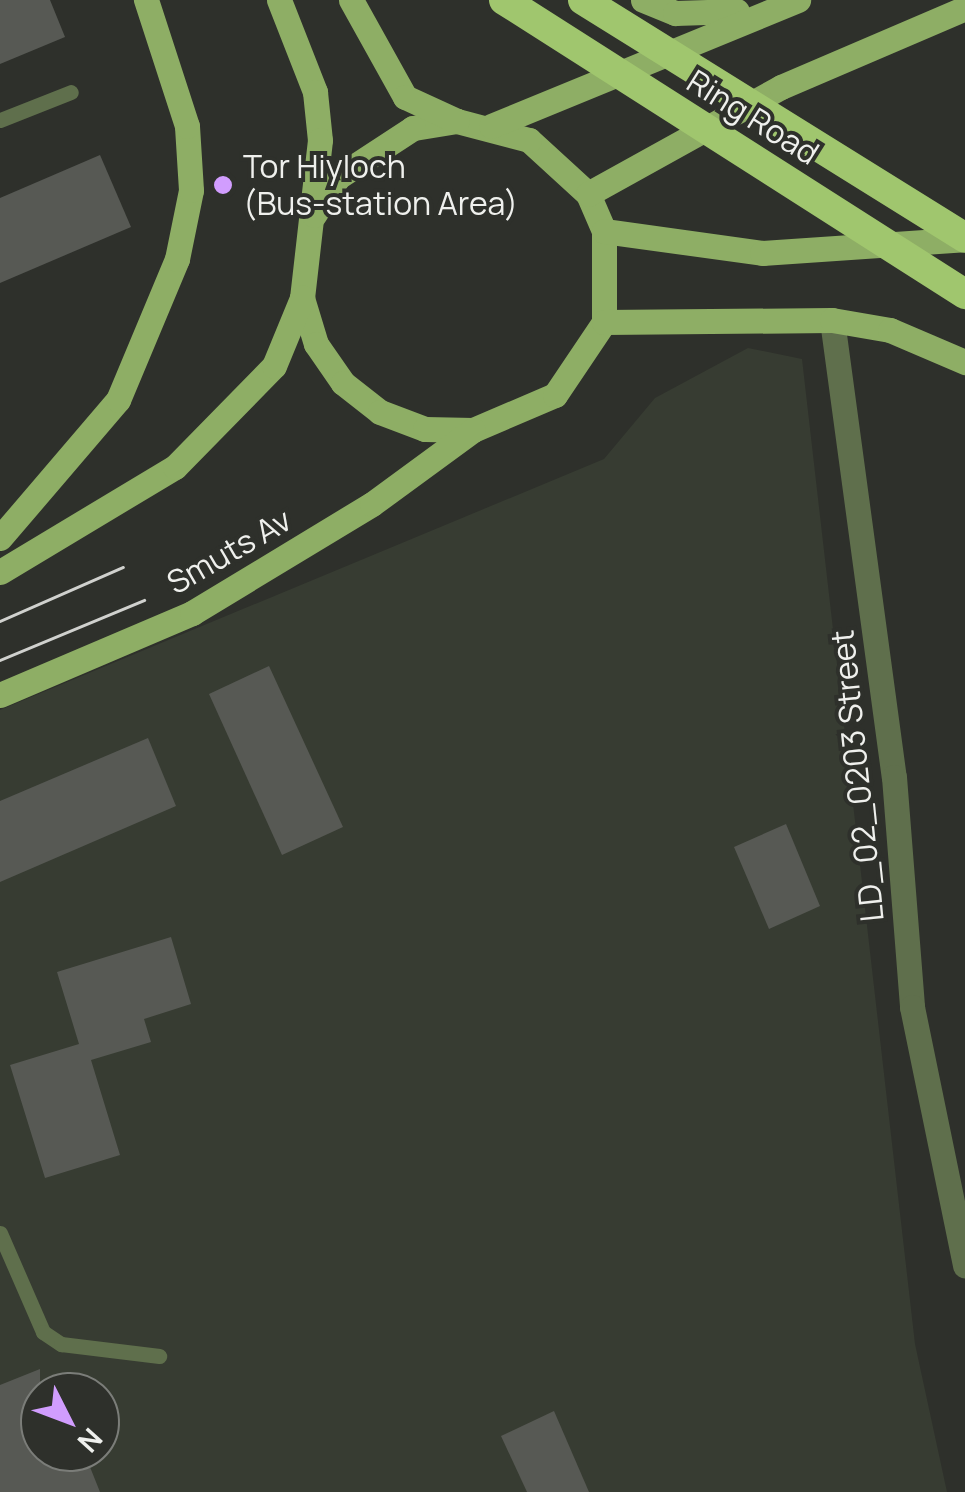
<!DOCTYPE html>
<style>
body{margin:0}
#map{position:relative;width:965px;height:1492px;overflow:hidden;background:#2e302b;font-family:Manrope,sans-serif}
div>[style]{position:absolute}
.built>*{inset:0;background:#373c32}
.building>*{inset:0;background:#575954}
.lane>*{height:15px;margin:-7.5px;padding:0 7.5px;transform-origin:7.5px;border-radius:7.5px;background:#5f6f4c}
.street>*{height:25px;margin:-12.5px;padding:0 12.5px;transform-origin:12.5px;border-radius:12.5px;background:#5f6f4c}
.primary>*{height:25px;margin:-12.5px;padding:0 12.5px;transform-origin:12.5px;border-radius:12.5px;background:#8eae65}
.highway>*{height:30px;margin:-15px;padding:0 15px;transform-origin:15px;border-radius:15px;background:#a0c66e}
.tram>*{height:2.5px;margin:-1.25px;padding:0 1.25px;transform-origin:1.25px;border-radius:1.25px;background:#d0d1ce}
.dots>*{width:28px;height:28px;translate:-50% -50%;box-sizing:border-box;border:5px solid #2e302b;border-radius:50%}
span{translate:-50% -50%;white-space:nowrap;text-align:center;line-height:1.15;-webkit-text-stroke:8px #2e302b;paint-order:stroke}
.street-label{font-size:32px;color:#eff0ed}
.poi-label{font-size:32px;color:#eff0ed}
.left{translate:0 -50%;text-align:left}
.north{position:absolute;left:20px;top:1372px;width:100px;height:100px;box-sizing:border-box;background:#2e302b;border:2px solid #7b7d79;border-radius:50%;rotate:132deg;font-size:28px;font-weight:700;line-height:40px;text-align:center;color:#eff0ed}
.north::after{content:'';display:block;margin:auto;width:35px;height:45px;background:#d19dfe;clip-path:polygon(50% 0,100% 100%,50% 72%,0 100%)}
</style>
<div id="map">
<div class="built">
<i style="clip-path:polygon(evenodd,748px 348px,802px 359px,915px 1344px,947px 1492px,0 1492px,0 710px,604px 459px,655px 398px,748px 348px,40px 1392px,100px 1392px,100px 1452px,40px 1452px,40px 1392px)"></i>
</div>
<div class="building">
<i style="clip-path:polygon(0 0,50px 0,65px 37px,0 64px)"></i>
<i style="clip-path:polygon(100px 155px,131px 227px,0 283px,0 198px)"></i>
<i style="clip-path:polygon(269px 666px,343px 827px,282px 855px,209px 694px)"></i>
<i style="clip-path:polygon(148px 738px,176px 806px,0 882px,0 801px)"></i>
<i style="clip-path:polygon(786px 824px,820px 906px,769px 929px,734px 847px)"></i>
<i style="clip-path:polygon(171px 937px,191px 1004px,144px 1019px,151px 1042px,91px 1060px,120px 1155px,45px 1178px,10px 1065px,79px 1044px,57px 972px)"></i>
<i style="clip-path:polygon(40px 1369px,40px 1452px,84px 1452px,100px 1492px,0 1492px,0 1385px)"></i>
<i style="clip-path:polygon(554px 1411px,589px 1492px,527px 1492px,501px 1436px)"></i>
</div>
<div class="lane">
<i style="left:0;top:120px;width:76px;rotate:-21.5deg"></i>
<i style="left:0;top:1233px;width:108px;rotate:66.5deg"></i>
<i style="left:43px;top:1332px;width:22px;rotate:34deg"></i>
<i style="left:61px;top:1344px;width:99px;rotate:7deg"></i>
</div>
<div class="street">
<i style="left:832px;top:320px;width:461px;rotate:82.3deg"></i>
<i style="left:894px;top:777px;width:231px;rotate:85.5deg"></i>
<i style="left:912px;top:1007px;width:264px;rotate:78.4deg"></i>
</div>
<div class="primary">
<i style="left:279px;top:0;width:99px;rotate:68.6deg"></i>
<i style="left:315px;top:92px;width:48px;rotate:84.1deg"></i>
<i style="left:320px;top:140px;width:159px;rotate:96.5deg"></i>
<i style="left:302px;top:298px;width:48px;rotate:73.1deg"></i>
<i style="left:316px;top:344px;width:47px;rotate:55.3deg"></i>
<i style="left:343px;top:383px;width:47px;rotate:38.1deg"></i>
<i style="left:380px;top:412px;width:48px;rotate:20.7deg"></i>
<i style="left:425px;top:429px;width:48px;rotate:1.2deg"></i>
<i style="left:473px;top:430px;width:89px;rotate:-23.1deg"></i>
<i style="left:555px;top:395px;width:88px;rotate:-56.1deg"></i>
<i style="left:604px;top:322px;width:91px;rotate:-90deg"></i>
<i style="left:604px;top:231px;width:40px;rotate:-113.4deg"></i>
<i style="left:588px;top:194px;width:80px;rotate:-137.5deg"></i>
<i style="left:529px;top:140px;width:74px;rotate:-165.2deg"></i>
<i style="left:457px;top:121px;width:45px;rotate:171deg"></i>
<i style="left:413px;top:128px;width:90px;rotate:146.8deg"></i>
<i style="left:338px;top:177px;width:45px;rotate:122.3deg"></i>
<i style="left:351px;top:0;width:111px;rotate:60.9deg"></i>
<i style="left:405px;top:97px;width:57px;rotate:24.8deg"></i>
<i style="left:643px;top:0;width:35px;rotate:22deg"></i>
<i style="left:675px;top:13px;width:62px;rotate:-1.8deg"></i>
<i style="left:491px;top:126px;width:332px;rotate:-22.3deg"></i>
<i style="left:588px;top:194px;width:221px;rotate:-29deg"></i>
<i style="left:781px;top:87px;width:200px;rotate:-23.2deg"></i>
<i style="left:604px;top:231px;width:160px;rotate:7.9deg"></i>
<i style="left:762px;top:253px;width:203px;rotate:-3.9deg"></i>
<i style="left:604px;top:322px;width:228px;rotate:-0.5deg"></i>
<i style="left:832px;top:320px;width:59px;rotate:9.8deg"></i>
<i style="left:890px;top:330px;width:82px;rotate:23.1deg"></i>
<i style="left:0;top:538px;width:182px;rotate:-49.5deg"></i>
<i style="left:118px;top:400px;width:153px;rotate:-67.3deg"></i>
<i style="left:177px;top:259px;width:70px;rotate:-78.5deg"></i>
<i style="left:191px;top:190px;width:64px;rotate:-93.6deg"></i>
<i style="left:187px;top:126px;width:133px;rotate:-108deg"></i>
<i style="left:0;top:572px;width:204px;rotate:-31deg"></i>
<i style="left:175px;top:467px;width:141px;rotate:-45.6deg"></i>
<i style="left:274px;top:366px;width:74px;rotate:-67.6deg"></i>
<i style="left:0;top:695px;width:209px;rotate:-23.1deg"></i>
<i style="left:192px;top:613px;width:210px;rotate:-31.2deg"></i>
<i style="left:372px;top:504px;width:125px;rotate:-36.2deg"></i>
</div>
<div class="highway">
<i style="left:504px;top:0;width:547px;rotate:32.53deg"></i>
<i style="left:583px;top:0;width:450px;rotate:31.9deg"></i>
</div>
<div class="tram">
<i style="left:0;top:621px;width:134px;rotate:-23.7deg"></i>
<i style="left:0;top:660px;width:156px;rotate:-22.6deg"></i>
</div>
<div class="dots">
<i style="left:223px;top:185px;background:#d19dfe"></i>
</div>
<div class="street-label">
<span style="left:753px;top:117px;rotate:32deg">Ring Road</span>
<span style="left:229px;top:551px;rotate:-30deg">Smuts Av</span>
<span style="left:857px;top:776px;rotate:-96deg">LD_02_0203 Street</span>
</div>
<div class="poi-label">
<span class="left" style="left:243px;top:185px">Tor Hiyloch<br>(Bus-station Area)</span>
</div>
<div class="north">N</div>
</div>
